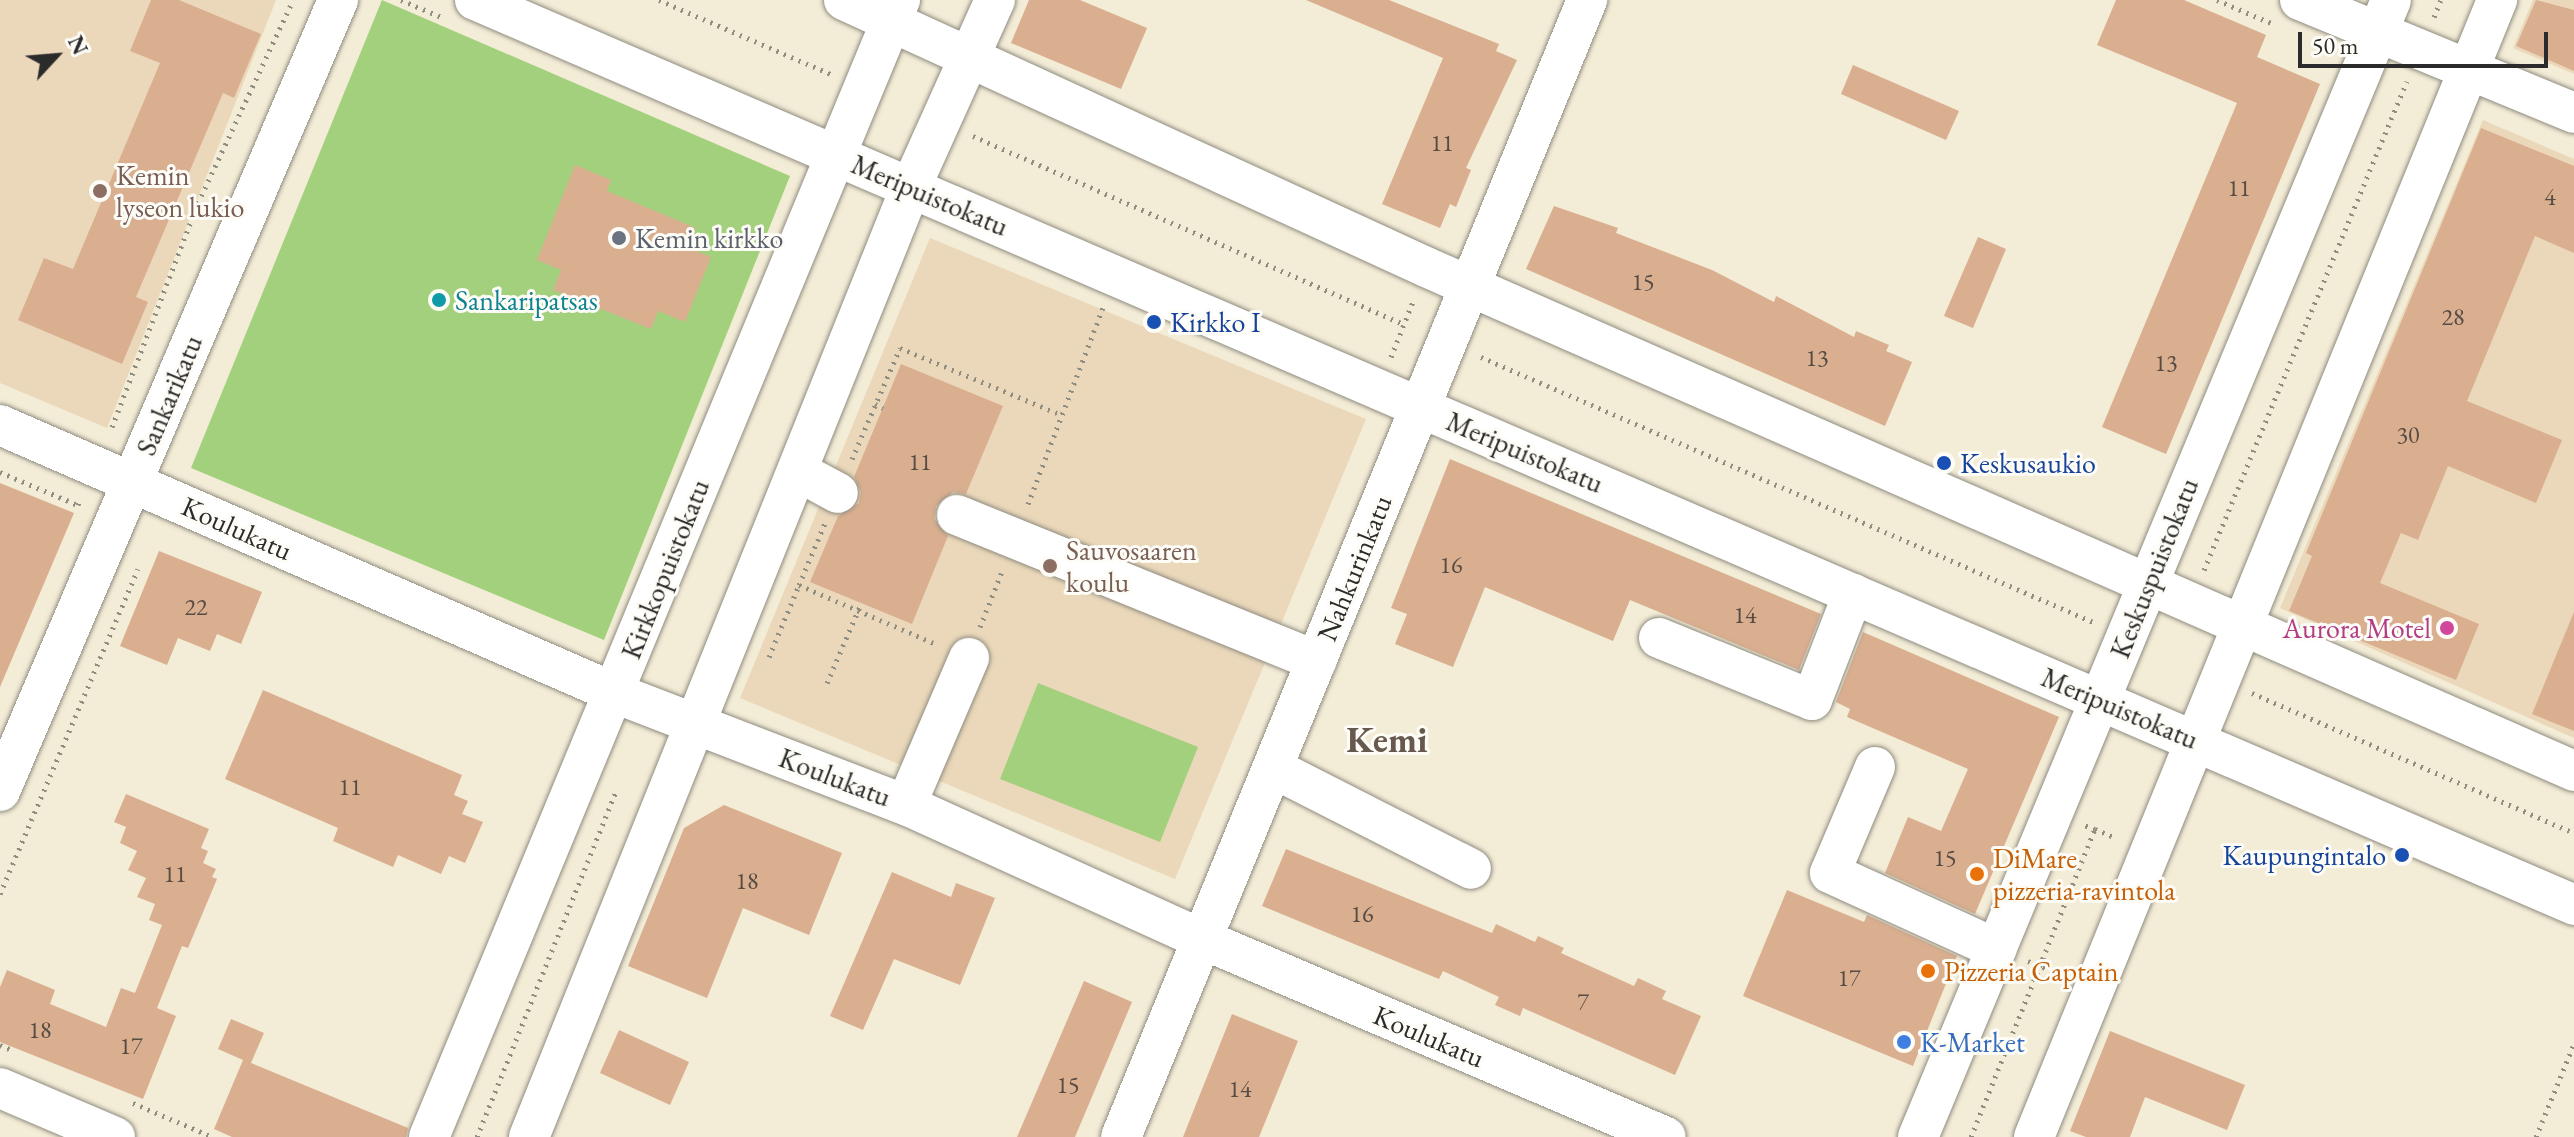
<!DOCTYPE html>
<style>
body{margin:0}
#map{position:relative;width:2574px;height:1137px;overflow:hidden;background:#f3ecd6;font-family:"EB Garamond",serif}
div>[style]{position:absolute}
.built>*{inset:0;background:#ebd8ba}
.green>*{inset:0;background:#a3d07d}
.building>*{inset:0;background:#daaf90}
.path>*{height:5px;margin-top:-2.5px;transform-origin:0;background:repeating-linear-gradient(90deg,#8f8c80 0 2px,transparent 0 8px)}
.roads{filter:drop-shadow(0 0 2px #8f8c80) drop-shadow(0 0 2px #8f8c80)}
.minor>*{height:40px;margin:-20px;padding:0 20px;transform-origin:20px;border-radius:20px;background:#fff}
.dots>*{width:22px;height:22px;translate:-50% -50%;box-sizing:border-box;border:4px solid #fdfcf7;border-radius:50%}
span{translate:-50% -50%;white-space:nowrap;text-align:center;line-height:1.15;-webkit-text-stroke:6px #fdfcf7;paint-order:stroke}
.number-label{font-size:24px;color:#574c44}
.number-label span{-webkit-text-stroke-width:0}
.education-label{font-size:28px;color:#785e54}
.left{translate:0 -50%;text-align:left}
.street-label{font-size:28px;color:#2b2b2b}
.worship-label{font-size:28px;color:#5b616d}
.culture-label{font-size:28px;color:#0d838f}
.transit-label{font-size:28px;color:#164399}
.right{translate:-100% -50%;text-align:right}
.hotel-label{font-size:28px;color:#b23c85}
.food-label{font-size:28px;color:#c56008}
.shop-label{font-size:28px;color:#366cbe}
.district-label{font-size:36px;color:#68594e;font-weight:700}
.north{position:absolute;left:16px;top:16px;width:80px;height:80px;-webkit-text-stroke:6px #fdfcf7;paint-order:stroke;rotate:64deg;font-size:22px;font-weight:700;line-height:32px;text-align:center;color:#2b2b2b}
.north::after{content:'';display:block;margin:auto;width:28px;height:36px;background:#2b2b2b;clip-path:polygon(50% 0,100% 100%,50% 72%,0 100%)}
.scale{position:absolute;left:2298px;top:32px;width:250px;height:36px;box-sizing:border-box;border:4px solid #2b2b2b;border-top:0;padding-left:10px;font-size:24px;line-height:28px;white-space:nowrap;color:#2b2b2b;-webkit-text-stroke:6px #fdfcf7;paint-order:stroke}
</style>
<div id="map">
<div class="built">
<i style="clip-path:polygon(0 0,276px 0,107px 428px,0 383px)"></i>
<i style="clip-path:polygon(2533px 0,2574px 0,2574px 74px,2513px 48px)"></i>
<i style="clip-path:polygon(2483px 120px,2574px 159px,2574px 738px,2280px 608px)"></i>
<i style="clip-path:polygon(930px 238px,1366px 419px,1175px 879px,740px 698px)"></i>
</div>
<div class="green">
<i style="clip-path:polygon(382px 0,790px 176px,604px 640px,191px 468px)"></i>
<i style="clip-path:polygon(1038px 683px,1198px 747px,1160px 842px,1000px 779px)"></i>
</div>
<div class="building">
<i style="clip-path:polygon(151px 0,179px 0,261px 34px,234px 98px,223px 93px,136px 297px,148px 302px,122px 364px,18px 320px,44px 258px,73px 269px,160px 63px,130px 51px)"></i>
<i style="clip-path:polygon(1029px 0,1080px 0,1147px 28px,1121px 89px,1011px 43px)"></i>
<i style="clip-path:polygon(1306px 0,1389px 0,1499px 44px,1496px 51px,1517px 60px,1466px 168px,1471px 170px,1456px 207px,1450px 204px,1440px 228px,1382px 204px,1443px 58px)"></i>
<i style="clip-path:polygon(2116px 0,2184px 0,2266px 35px,2257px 57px,2320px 84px,2166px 454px,2102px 427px,2237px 103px,2097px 45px)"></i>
<i style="clip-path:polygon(2536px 0,2574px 10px,2574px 71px,2516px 46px)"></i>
<i style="clip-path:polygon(1853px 65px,1959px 111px,1946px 140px,1841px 94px)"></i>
<i style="clip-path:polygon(2481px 128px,2574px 166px,2574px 253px,2535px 236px,2467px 401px,2562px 440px,2536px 503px,2448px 466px,2418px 540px,2401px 533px,2380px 583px,2479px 624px,2456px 680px,2289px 611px,2312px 556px,2306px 553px)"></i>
<i style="clip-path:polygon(575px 165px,611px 180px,607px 191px,696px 228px,688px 248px,711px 257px,685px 322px,658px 311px,651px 329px,553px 290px,561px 270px,537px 260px)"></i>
<i style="clip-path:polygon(1554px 206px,1618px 228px,1616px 233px,1712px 270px,1774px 302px,1776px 296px,1854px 337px,1856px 331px,1889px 345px,1886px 351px,1912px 362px,1885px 426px,1526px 269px)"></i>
<i style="clip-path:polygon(1978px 237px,2006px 249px,1973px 328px,1944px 316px)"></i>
<i style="clip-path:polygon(901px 364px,1003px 406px,966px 494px,953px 492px,936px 506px,934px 519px,948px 536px,912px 624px,810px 582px,838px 516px,859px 503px,861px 492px,854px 477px)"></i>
<i style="clip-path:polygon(1450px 459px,1821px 614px,1799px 670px,1630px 600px,1613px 641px,1485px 587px,1453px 667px,1395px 644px,1407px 614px,1391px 608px)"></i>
<i style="clip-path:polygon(0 483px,74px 513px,0 687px)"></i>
<i style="clip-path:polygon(159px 551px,262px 592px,241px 644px,217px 634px,210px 651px,178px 638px,167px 665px,120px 646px)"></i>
<i style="clip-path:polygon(2574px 612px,2574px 731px,2532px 714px)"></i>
<i style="clip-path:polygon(1863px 632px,2059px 717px,1975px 914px,1885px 873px,1908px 817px,1941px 831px,1968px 769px,1847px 717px,1850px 709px,1836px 702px)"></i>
<i style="clip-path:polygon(263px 690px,462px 775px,454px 795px,468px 801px,462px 814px,483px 822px,465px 863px,449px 856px,441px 874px,398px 855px,393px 867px,333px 841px,338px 828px,225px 779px)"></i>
<i style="clip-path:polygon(126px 794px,209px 829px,201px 848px,208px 851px,203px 863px,216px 869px,212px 877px,217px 879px,188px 948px,182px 946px,157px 1008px,176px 1016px,143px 1099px,0 1042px,0 987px,7px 970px,55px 990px,50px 1004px,106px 1027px,121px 988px,135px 993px,162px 925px,149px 920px,155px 904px,137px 897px,146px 878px,128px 870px,137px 851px,120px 843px,126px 827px,114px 822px)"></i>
<i style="clip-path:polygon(724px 805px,842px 853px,809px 935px,743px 908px,707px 998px,628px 966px,684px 828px)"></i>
<i style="clip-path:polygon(1286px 849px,1492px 933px,1496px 924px,1535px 942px,1538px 936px,1564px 948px,1561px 953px,1634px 986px,1638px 978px,1666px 991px,1662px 999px,1701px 1016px,1675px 1075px,1523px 1008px,1520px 1016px,1495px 1005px,1499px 997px,1443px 971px,1439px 979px,1262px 906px)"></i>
<i style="clip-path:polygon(892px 872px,951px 897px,956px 883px,995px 898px,960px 985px,894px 959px,863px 1030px,830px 1016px)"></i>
<i style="clip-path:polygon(1787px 890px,1864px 922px,1867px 915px,1957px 956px,1913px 1066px,1743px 996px)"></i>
<i style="clip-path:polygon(1084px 981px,1132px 1002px,1075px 1137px,1017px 1137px)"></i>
<i style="clip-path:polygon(1232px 1014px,1298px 1041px,1259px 1137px,1183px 1137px)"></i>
<i style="clip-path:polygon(231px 1019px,264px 1033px,251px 1063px,408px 1128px,406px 1137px,232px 1137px,214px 1129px,243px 1060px,218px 1049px)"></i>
<i style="clip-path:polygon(619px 1030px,689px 1062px,670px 1105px,600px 1073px)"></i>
<i style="clip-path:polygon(2110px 1031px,2245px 1085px,2227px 1130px,2145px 1097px,2130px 1137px,2086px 1137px,2070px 1131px)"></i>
</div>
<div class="path">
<i style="left:401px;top:0;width:47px;rotate:22.7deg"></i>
<i style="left:659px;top:0;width:187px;rotate:23.3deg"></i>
<i style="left:2217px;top:0;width:59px;rotate:23.1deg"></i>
<i style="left:2434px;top:17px;width:18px;rotate:-68deg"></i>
<i style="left:973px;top:136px;width:470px;rotate:23.6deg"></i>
<i style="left:1391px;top:357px;width:62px;rotate:-68.4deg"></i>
<i style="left:1481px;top:357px;width:667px;rotate:23.41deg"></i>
<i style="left:875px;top:404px;width:9px;rotate:27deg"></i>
<i style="left:112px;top:427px;width:240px;rotate:-69deg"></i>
<i style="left:198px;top:203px;width:224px;rotate:-64.9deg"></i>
<i style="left:852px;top:459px;width:121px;rotate:-66.6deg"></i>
<i style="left:900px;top:348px;width:175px;rotate:22.5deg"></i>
<i style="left:0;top:472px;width:85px;rotate:22.9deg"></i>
<i style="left:78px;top:505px;width:6px;rotate:-72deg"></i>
<i style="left:1028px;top:504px;width:210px;rotate:-69.1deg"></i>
<i style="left:2204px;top:570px;width:529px;rotate:-67.46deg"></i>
<i style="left:799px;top:585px;width:67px;rotate:-67.2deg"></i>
<i style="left:980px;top:627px;width:62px;rotate:-68.4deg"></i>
<i style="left:769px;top:657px;width:78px;rotate:-67.4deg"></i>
<i style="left:799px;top:585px;width:151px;rotate:23.3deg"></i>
<i style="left:827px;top:683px;width:86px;rotate:-66.7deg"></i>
<i style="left:2252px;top:693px;width:351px;rotate:23.5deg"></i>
<i style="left:2095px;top:829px;width:23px;rotate:23deg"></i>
<i style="left:0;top:894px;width:353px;rotate:-67deg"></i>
<i style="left:2028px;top:961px;width:38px;rotate:22deg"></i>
<i style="left:0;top:1045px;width:15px;rotate:23deg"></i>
<i style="left:133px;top:1103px;width:87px;rotate:23deg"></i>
<i style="left:477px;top:1137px;width:375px;rotate:-68.1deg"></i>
<i style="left:1971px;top:1137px;width:332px;rotate:-68.1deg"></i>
<i style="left:2095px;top:829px;width:12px;rotate:-160deg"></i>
<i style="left:2536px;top:1137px;width:100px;rotate:-67.8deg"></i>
</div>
<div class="roads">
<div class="minor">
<i style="left:475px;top:0;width:2286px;rotate:23.32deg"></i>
<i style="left:844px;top:0;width:640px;rotate:24.64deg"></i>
<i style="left:1426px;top:267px;width:1254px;rotate:23.7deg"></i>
<i style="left:2300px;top:0;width:296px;rotate:22.4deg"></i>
<i style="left:0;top:425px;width:671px;rotate:23.55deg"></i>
<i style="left:615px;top:693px;width:312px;rotate:21.1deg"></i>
<i style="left:906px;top:805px;width:325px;rotate:24.4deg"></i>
<i style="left:1202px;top:939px;width:504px;rotate:23.11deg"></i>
<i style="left:799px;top:472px;width:44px;rotate:28.3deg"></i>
<i style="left:957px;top:515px;width:388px;rotate:22.1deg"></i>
<i style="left:1659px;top:638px;width:165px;rotate:22.1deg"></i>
<i style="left:1812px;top:700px;width:114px;rotate:-68.9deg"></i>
<i style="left:1875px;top:767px;width:115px;rotate:113deg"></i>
<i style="left:1830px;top:873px;width:183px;rotate:24.5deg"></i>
<i style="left:1273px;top:768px;width:222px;rotate:27deg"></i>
<i style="left:0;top:791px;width:860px;rotate:-66.86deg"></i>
<i style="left:906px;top:805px;width:160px;rotate:-66.8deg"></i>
<i style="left:0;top:1088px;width:125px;rotate:23.1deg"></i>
<i style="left:429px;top:1137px;width:1231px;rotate:-67.5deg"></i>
<i style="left:529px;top:1137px;width:1022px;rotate:-68.1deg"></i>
<i style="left:910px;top:189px;width:207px;rotate:-65.8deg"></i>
<i style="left:1121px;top:1137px;width:1229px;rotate:-67.71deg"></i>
<i style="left:1918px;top:1137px;width:1231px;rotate:-67.41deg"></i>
<i style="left:2034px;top:1137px;width:1228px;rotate:-67.84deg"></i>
</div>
</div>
<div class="dots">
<i style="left:100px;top:191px;background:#8d6e63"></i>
<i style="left:619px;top:238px;background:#6b7280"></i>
<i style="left:439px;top:300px;background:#0f9aa8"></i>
<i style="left:1154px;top:322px;background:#1a4fb4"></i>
<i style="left:1944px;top:463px;background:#1a4fb4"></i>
<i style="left:1050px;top:566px;background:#8d6e63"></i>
<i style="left:2447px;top:628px;background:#d1479c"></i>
<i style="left:2402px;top:855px;background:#1a4fb4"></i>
<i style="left:1977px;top:874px;background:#e8710a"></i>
<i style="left:1928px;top:971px;background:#e8710a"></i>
<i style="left:1904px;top:1042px;background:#3f7fe0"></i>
</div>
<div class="number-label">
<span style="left:1442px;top:143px">11</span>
<span style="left:2239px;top:188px">11</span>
<span style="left:2550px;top:197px">4</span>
<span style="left:1643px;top:282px">15</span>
<span style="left:2453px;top:317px">28</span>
<span style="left:1817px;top:358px">13</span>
<span style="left:2166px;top:363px">13</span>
<span style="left:2408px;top:435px">30</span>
<span style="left:920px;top:462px">11</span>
<span style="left:1451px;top:565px">16</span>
<span style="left:196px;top:607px">22</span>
<span style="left:1745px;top:615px">14</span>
<span style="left:350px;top:787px">11</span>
<span style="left:1945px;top:858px">15</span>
<span style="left:175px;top:874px">11</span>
<span style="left:747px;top:881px">18</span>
<span style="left:1362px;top:914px">16</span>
<span style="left:1849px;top:978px">17</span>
<span style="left:1583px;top:1002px">7</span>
<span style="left:40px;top:1030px">18</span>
<span style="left:131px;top:1046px">17</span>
<span style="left:1068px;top:1085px">15</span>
<span style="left:1240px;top:1089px">14</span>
</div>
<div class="education-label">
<span class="left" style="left:116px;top:191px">Kemin<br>lyseon lukio</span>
<span class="left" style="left:1066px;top:566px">Sauvosaaren<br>koulu</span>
</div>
<div class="street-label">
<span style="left:930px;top:195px;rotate:23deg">Meripuistokatu</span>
<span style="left:169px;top:395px;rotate:-67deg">Sankarikatu</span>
<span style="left:1525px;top:452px;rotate:23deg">Meripuistokatu</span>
<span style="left:237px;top:528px;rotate:24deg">Koulukatu</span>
<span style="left:1354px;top:568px;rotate:-68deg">Nahkurinkatu</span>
<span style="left:2154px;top:568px;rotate:-68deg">Keskuspuistokatu</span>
<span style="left:665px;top:569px;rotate:-68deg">Kirkkopuistokatu</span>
<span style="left:2120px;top:708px;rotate:23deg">Meripuistokatu</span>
<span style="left:835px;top:777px;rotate:21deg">Koulukatu</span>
<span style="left:1429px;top:1036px;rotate:23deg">Koulukatu</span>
</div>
<div class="worship-label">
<span class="left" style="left:635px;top:238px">Kemin kirkko</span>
</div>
<div class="culture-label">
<span class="left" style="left:455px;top:300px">Sankaripatsas</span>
</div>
<div class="transit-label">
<span class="left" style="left:1170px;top:322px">Kirkko I</span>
<span class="left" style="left:1960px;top:463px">Keskusaukio</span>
<span class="right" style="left:2386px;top:855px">Kaupungintalo</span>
</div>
<div class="hotel-label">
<span class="right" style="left:2431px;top:628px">Aurora Motel</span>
</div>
<div class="food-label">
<span class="left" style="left:1993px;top:874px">DiMare<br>pizzeria-ravintola</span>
<span class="left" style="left:1944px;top:971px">Pizzeria Captain</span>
</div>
<div class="shop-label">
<span class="left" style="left:1920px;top:1042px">K-Market</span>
</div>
<div class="district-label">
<span style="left:1387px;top:740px">Kemi</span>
</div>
<div class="north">N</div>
<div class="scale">50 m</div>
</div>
